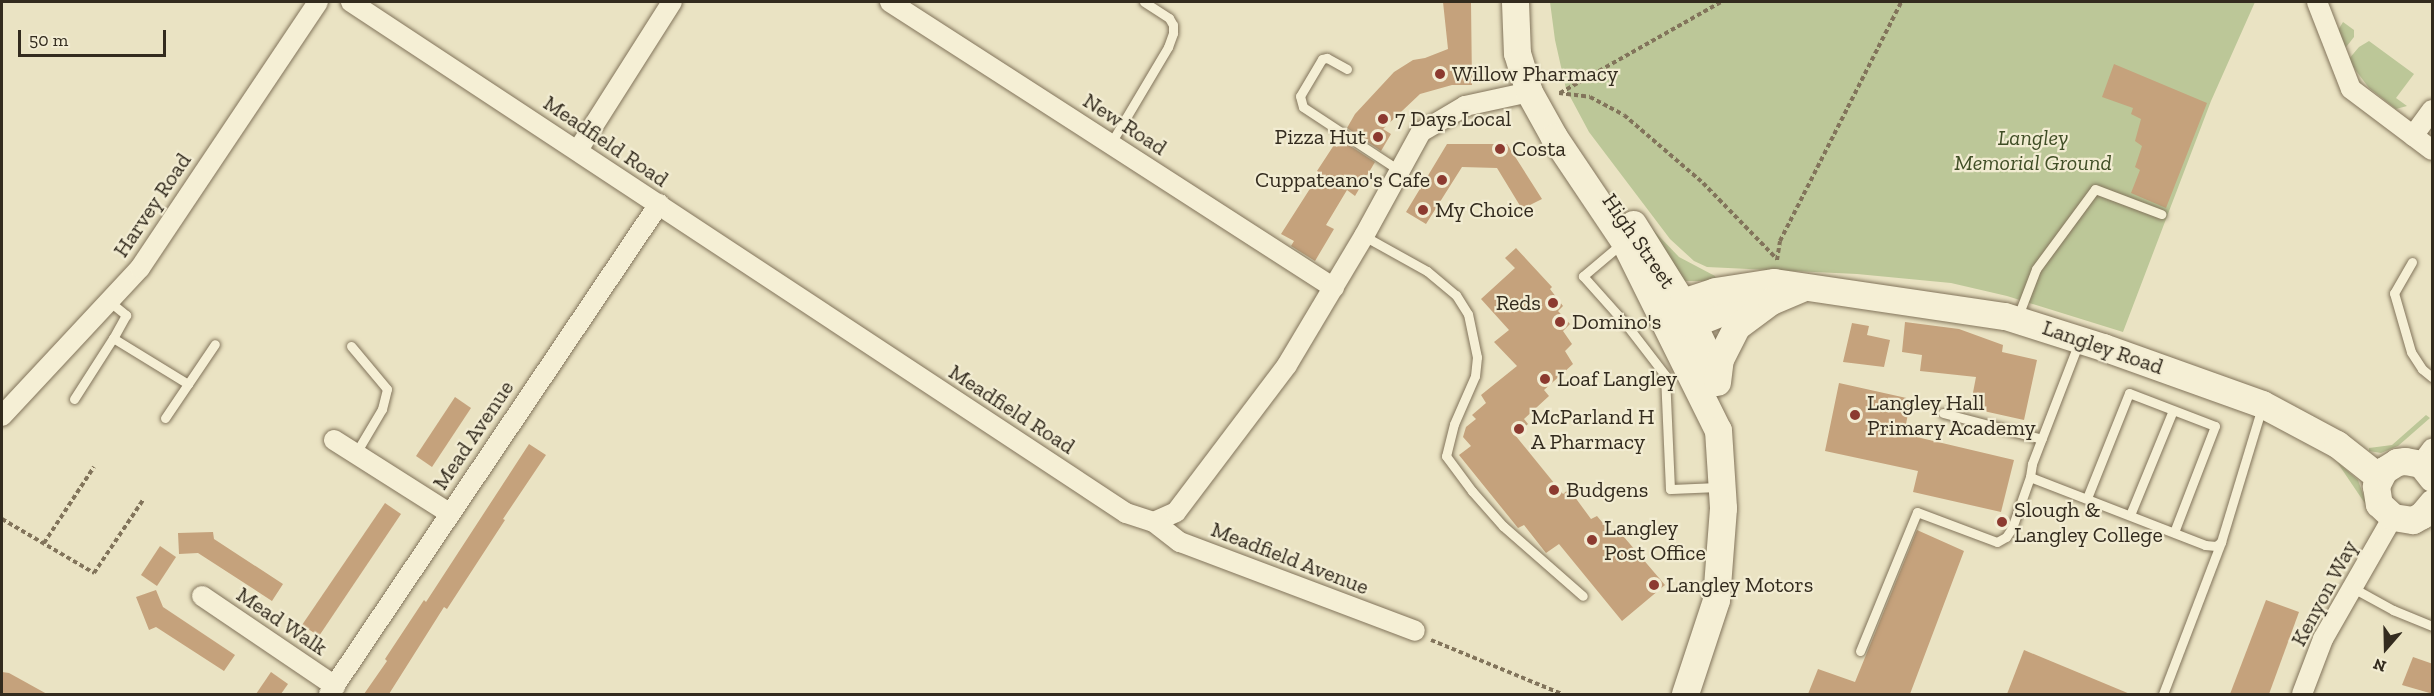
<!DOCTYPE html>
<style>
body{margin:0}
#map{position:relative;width:2434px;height:696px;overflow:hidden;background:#eae3c3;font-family:"Zilla Slab",serif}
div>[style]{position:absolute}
.green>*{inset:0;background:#bcc798}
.building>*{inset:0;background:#c5a27c}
.path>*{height:4px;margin-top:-2px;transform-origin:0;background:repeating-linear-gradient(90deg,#82745b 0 4.5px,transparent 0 7.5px)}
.roads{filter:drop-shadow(0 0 2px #82745b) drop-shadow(0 0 2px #82745b)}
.lane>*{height:9px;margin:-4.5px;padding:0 4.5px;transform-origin:4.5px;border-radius:4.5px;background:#f5efd5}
.street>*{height:20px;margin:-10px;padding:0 10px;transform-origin:10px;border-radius:10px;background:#f5efd5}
.secondary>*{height:27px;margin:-13.5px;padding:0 13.5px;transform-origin:13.5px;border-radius:13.5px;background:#f5efd5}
.dots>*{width:16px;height:16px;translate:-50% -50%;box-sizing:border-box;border:3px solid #f2ecd2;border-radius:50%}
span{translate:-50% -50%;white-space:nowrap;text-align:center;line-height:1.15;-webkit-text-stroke:4.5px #f2ecd2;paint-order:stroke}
.poi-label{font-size:22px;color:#332b1e}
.left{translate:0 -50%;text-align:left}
.right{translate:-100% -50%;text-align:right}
.street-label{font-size:22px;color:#332b1e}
.park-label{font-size:22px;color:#404e26;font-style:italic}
.frame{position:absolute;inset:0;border:3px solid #332b1e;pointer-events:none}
.north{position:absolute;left:2356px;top:618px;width:60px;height:60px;-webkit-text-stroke:4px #f2ecd2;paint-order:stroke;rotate:200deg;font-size:16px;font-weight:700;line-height:24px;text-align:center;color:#332b1e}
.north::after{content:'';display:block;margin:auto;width:21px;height:27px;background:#332b1e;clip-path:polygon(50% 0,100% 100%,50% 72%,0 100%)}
.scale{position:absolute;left:18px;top:30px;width:148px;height:27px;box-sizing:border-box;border:3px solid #332b1e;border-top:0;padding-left:8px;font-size:18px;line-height:21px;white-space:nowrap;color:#332b1e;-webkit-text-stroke:4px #f2ecd2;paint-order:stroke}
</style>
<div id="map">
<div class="green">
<i style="clip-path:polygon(1550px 2px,2255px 2px,2211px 101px,2123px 332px,2007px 296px,1951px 283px,1857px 274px,1707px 267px,1694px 261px,1670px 239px,1589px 132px,1566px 89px,1555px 40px)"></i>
<i style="clip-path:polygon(2343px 22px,2354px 30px,2354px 37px,2343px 51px,2337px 32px)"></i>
<i style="clip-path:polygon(2369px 41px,2414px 74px,2396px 98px,2407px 106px,2396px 109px,2369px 88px,2348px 60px,2359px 47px)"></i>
<i style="clip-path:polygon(1635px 211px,1679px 257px,1715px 276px,1716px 281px,1683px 281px,1632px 212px)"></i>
<i style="clip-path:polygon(2426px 415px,2430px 418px,2398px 446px,2381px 453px,2369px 451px,2369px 448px,2392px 445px)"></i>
<i style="clip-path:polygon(2337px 462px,2358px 480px,2368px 508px)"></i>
</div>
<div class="building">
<i style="clip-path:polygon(1443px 2px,1471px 2px,1472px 85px,1452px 85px,1420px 94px,1383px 129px,1391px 134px,1381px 151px,1347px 128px,1355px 114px,1394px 72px,1413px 60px,1425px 58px,1448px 49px)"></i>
<i style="clip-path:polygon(2114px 64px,2207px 103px,2166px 208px,2131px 193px,2140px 170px,2135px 167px,2142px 146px,2135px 141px,2141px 119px,2131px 114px,2133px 108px,2102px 97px)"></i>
<i style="clip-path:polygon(1341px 140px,1375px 162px,1355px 196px,1347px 190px,1326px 225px,1334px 229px,1315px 261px,1291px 246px,1294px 241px,1281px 234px,1320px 173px,1317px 171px,1334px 145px,1337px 147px)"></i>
<i style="clip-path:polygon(1447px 144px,1507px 144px,1542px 199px,1522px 209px,1497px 168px,1462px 167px,1426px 224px,1406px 212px)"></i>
<i style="clip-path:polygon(1516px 248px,1552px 287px,1550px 289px,1563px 306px,1558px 311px,1570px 324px,1563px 331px,1572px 344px,1565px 351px,1573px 364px,1544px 390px,1549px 396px,1524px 419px,1528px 424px,1515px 435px,1563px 494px,1569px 489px,1591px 519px,1597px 516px,1612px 534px,1618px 530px,1665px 585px,1622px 621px,1559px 544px,1546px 553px,1524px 525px,1518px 528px,1459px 455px,1471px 446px,1463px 437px,1466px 427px,1476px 419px,1472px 415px,1486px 403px,1481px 395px,1517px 366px,1494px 342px,1509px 330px,1481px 299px,1515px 268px,1505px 258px)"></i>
<i style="clip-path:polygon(1905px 322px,1959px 329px,2003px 345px,2002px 352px,2037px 360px,2024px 420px,1970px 408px,1976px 377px,1920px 371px,1922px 355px,1902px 352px)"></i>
<i style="clip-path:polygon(1852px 323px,1869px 326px,1867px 335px,1890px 340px,1884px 367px,1843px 362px)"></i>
<i style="clip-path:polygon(1839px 383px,1911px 399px,1904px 434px,2014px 460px,2001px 512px,1913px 492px,1918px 471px,1825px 451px)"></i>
<i style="clip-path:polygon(455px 397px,471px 408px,432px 467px,416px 456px)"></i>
<i style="clip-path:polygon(529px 444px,546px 455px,503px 519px,505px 520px,447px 609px,444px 607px,389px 694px,364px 694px,387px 661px,385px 659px,424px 600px,426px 602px)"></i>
<i style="clip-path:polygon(385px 503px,401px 514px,319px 636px,302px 625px)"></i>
<i style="clip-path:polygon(1917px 530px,1964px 551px,1910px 694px,1808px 694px,1818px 669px,1855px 682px)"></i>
<i style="clip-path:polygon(213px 532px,214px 539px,283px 584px,272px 601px,198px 553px,179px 554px,178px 533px)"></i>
<i style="clip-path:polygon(160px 546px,176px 557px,157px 586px,141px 575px)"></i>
<i style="clip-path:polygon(156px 590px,163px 607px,235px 655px,224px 671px,156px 627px,149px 630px,136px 597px)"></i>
<i style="clip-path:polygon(2266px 600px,2299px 612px,2269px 694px,2230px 694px)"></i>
<i style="clip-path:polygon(2024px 650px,2130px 694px,2007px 694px)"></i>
<i style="clip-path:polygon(2413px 657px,2433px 664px,2433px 694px,2402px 685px)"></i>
<i style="clip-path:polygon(2px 672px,9px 673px,47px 694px,2px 694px)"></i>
<i style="clip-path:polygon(271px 672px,288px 684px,281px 694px,256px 694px)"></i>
</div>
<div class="path">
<i style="left:1559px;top:93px;width:31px;rotate:7deg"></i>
<i style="left:1590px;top:97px;width:38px;rotate:28deg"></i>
<i style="left:1624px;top:115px;width:104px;rotate:40.7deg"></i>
<i style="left:1703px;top:183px;width:106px;rotate:45.8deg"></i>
<i style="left:1560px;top:93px;width:185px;rotate:-29.5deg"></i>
<i style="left:1777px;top:260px;width:19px;rotate:-81deg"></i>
<i style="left:1780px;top:241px;width:268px;rotate:-63.1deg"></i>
<i style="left:2px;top:519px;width:107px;rotate:30.4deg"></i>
<i style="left:94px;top:573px;width:88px;rotate:-56.1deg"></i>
<i style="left:44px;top:543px;width:91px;rotate:-56.7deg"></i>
<i style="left:1431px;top:640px;width:142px;rotate:22.4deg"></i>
</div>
<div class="roads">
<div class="lane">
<i style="left:1347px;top:69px;width:23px;rotate:-151deg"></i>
<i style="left:1327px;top:58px;width:5px;rotate:169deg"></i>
<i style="left:1322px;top:59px;width:43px;rotate:120.7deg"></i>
<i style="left:1300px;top:96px;width:11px;rotate:75deg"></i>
<i style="left:1303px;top:107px;width:116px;rotate:33.4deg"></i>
<i style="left:1111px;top:143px;width:112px;rotate:-59.3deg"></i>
<i style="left:1168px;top:47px;width:15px;rotate:-70deg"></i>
<i style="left:1173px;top:33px;width:8px;rotate:-90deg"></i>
<i style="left:1173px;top:25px;width:8px;rotate:-120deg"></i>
<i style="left:1169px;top:18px;width:30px;rotate:-147deg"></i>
<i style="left:1364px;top:236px;width:72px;rotate:29.1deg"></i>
<i style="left:1427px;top:271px;width:38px;rotate:40deg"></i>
<i style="left:1456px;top:295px;width:22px;rotate:58deg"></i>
<i style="left:1468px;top:314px;width:44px;rotate:78.2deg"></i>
<i style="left:1477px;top:357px;width:19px;rotate:96deg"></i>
<i style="left:1475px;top:376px;width:52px;rotate:113.6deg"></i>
<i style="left:1454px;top:424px;width:33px;rotate:104deg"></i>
<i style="left:1446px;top:456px;width:44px;rotate:53.4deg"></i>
<i style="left:1472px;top:491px;width:47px;rotate:48.5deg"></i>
<i style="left:1503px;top:526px;width:106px;rotate:41.2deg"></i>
<i style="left:1621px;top:244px;width:50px;rotate:139.9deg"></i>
<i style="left:1583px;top:276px;width:63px;rotate:48.2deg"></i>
<i style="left:1625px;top:323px;width:66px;rotate:52.4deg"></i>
<i style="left:1665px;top:375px;width:114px;rotate:87.5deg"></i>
<i style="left:1670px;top:489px;width:49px;rotate:-2.3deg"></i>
<i style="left:2412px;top:262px;width:36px;rotate:120deg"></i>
<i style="left:2394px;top:293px;width:61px;rotate:73.9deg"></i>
<i style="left:2411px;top:352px;width:20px;rotate:57deg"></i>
<i style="left:2422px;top:369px;width:13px;rotate:39deg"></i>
<i style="left:110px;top:302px;width:21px;rotate:39deg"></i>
<i style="left:126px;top:315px;width:26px;rotate:119deg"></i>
<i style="left:113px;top:338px;width:88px;rotate:31.5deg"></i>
<i style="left:188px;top:384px;width:48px;rotate:-56deg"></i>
<i style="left:2018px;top:316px;width:50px;rotate:-69deg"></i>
<i style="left:2036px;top:269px;width:99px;rotate:-53.6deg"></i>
<i style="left:2095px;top:189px;width:71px;rotate:20.7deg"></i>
<i style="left:2079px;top:342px;width:131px;rotate:111.1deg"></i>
<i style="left:2032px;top:464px;width:13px;rotate:99deg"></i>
<i style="left:2030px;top:477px;width:188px;rotate:21.2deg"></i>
<i style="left:2205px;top:545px;width:11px;rotate:5deg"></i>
<i style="left:2216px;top:546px;width:6px;rotate:-39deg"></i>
<i style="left:2221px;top:542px;width:141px;rotate:-73.1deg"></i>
<i style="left:351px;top:346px;width:56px;rotate:50.1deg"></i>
<i style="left:387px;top:389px;width:21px;rotate:104deg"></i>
<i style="left:382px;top:409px;width:51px;rotate:120.6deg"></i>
<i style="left:74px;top:399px;width:72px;rotate:-57.4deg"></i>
<i style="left:1943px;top:413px;width:102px;rotate:14.7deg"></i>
<i style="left:165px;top:418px;width:41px;rotate:-55.9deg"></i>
<i style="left:2087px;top:498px;width:113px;rotate:-68.2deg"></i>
<i style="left:2129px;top:393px;width:92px;rotate:21deg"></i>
<i style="left:2215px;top:426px;width:114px;rotate:111.1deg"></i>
<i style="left:2130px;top:515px;width:113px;rotate:-67.7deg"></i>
<i style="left:2353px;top:588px;width:46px;rotate:28.8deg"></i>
<i style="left:2393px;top:610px;width:42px;rotate:22.3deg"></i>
<i style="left:1860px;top:651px;width:150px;rotate:-67.7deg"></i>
<i style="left:1917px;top:512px;width:85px;rotate:20.6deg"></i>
<i style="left:1997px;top:542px;width:10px;rotate:-29deg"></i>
<i style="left:2006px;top:537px;width:11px;rotate:-56deg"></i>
<i style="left:2012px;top:528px;width:54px;rotate:-70.6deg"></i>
<i style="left:2163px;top:694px;width:163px;rotate:-69.1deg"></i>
</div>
<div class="street">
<i style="left:351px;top:2px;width:928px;rotate:33.4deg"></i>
<i style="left:1126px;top:513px;width:29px;rotate:18deg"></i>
<i style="left:1154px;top:522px;width:33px;rotate:38deg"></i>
<i style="left:1180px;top:542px;width:251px;rotate:20.7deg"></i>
<i style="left:890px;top:2px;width:528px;rotate:32.79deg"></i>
<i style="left:2317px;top:2px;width:93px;rotate:68.7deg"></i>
<i style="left:2351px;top:89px;width:101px;rotate:37deg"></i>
<i style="left:2413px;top:136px;width:32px;rotate:-54deg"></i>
<i style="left:578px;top:150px;width:175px;rotate:-57.6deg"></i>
<i style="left:2px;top:416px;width:202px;rotate:-47deg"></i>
<i style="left:140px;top:268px;width:320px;rotate:-56.2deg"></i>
<i style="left:334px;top:440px;width:136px;rotate:32.4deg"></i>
<i style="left:2421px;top:464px;width:19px;rotate:-54deg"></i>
<i style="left:1154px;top:522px;width:24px;rotate:-24deg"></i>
<i style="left:1176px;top:512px;width:184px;rotate:-52.9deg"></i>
<i style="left:1287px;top:365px;width:150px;rotate:-59.2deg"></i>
<i style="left:1364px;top:236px;width:119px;rotate:-61.3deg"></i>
<i style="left:1421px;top:132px;width:51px;rotate:-30.6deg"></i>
<i style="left:1465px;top:106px;width:66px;rotate:-12.3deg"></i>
<i style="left:202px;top:596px;width:161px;rotate:34.1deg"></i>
<i style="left:329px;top:694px;width:591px;rotate:-56.04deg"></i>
<i style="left:2302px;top:694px;width:59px;rotate:-69.1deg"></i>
<i style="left:2323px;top:639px;width:141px;rotate:-60.2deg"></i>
</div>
<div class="secondary">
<i style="left:1515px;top:2px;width:51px;rotate:87.8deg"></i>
<i style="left:1517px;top:53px;width:41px;rotate:72.9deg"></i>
<i style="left:1529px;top:92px;width:51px;rotate:60.9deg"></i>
<i style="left:1554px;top:137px;width:125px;rotate:56.1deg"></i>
<i style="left:1624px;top:241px;width:211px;rotate:63.6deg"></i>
<i style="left:1718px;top:430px;width:78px;rotate:86.3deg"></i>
<i style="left:1723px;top:508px;width:92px;rotate:94.4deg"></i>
<i style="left:1716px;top:600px;width:99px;rotate:108.3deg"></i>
<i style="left:1633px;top:224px;width:92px;rotate:57.9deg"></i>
<i style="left:1682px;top:302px;width:80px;rotate:64.1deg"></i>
<i style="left:1675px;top:327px;width:17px;rotate:-10deg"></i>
<i style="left:1692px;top:324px;width:73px;rotate:-21.7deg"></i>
<i style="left:1670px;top:328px;width:29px;rotate:-65deg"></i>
<i style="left:1682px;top:302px;width:35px;rotate:-18deg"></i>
<i style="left:1715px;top:291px;width:60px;rotate:-8.7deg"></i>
<i style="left:1774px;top:282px;width:233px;rotate:8.4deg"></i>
<i style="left:2005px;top:316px;width:103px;rotate:17.6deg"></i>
<i style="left:2103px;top:347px;width:169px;rotate:19.7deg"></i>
<i style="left:2262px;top:404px;width:85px;rotate:28.1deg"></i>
<i style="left:2337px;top:444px;width:53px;rotate:38.2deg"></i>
<i style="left:1717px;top:382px;width:23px;rotate:-83deg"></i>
<i style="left:1720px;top:359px;width:36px;rotate:-63deg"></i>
<i style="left:1736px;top:327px;width:44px;rotate:-36.6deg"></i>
<i style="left:1771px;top:301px;width:34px;rotate:-23deg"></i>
<i style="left:2432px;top:478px;width:18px;rotate:-128deg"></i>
<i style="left:2421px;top:464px;width:16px;rotate:-169deg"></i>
<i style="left:2405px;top:461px;width:8px;rotate:173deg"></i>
<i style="left:2397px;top:462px;width:15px;rotate:148deg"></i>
<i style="left:2384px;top:470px;width:18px;rotate:117deg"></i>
<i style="left:2376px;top:486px;width:18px;rotate:81deg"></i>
<i style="left:2379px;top:504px;width:19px;rotate:43deg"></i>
<i style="left:2393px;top:517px;width:20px;rotate:9deg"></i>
<i style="left:2413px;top:520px;width:10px;rotate:-29deg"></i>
<i style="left:2422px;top:515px;width:16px;rotate:-50deg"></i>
</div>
</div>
<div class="dots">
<i style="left:1440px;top:74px;background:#8c3a30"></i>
<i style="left:1383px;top:119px;background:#8c3a30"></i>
<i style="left:1378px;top:137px;background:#8c3a30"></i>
<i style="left:1500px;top:149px;background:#8c3a30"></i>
<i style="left:1442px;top:180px;background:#8c3a30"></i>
<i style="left:1423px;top:210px;background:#8c3a30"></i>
<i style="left:1553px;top:303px;background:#8c3a30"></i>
<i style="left:1560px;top:322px;background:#8c3a30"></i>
<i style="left:1545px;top:379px;background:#8c3a30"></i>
<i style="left:1855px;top:415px;background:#8c3a30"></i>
<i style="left:1519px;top:429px;background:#8c3a30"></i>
<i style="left:1554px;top:490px;background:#8c3a30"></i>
<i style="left:2002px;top:522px;background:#8c3a30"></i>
<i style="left:1592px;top:540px;background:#8c3a30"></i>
<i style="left:1654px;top:585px;background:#8c3a30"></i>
</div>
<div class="poi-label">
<span class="left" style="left:1452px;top:74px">Willow Pharmacy</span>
<span class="left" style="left:1395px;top:119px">7 Days Local</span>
<span class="right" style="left:1366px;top:137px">Pizza Hut</span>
<span class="left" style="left:1512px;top:149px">Costa</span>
<span class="right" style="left:1430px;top:180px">Cuppateano's Cafe</span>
<span class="left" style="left:1435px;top:210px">My Choice</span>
<span class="right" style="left:1541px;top:303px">Reds</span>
<span class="left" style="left:1572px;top:322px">Domino's</span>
<span class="left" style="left:1557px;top:379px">Loaf Langley</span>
<span class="left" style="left:1867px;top:415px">Langley Hall<br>Primary Academy</span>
<span class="left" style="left:1531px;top:429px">McParland H<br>A Pharmacy</span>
<span class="left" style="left:1566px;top:490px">Budgens</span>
<span class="left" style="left:2014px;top:522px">Slough &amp;<br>Langley College</span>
<span class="left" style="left:1604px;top:540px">Langley<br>Post Office</span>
<span class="left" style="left:1666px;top:585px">Langley Motors</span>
</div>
<div class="street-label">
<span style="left:1125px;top:124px;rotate:33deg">New Road</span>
<span style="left:606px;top:141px;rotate:34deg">Meadfield Road</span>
<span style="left:152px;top:205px;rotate:-56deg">Harvey Road</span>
<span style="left:1639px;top:241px;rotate:55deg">High Street</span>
<span style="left:2103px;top:347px;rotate:19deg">Langley Road</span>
<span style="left:1012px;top:409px;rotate:33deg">Meadfield Road</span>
<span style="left:473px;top:435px;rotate:-56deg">Mead Avenue</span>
<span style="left:1290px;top:558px;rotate:21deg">Meadfield Avenue</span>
<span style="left:2324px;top:593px;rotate:-62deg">Kenyon Way</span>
<span style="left:282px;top:621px;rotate:34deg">Mead Walk</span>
</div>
<div class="park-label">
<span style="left:2033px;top:150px">Langley<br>Memorial Ground</span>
</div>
<div class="frame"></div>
<div class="north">N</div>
<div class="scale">50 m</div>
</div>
